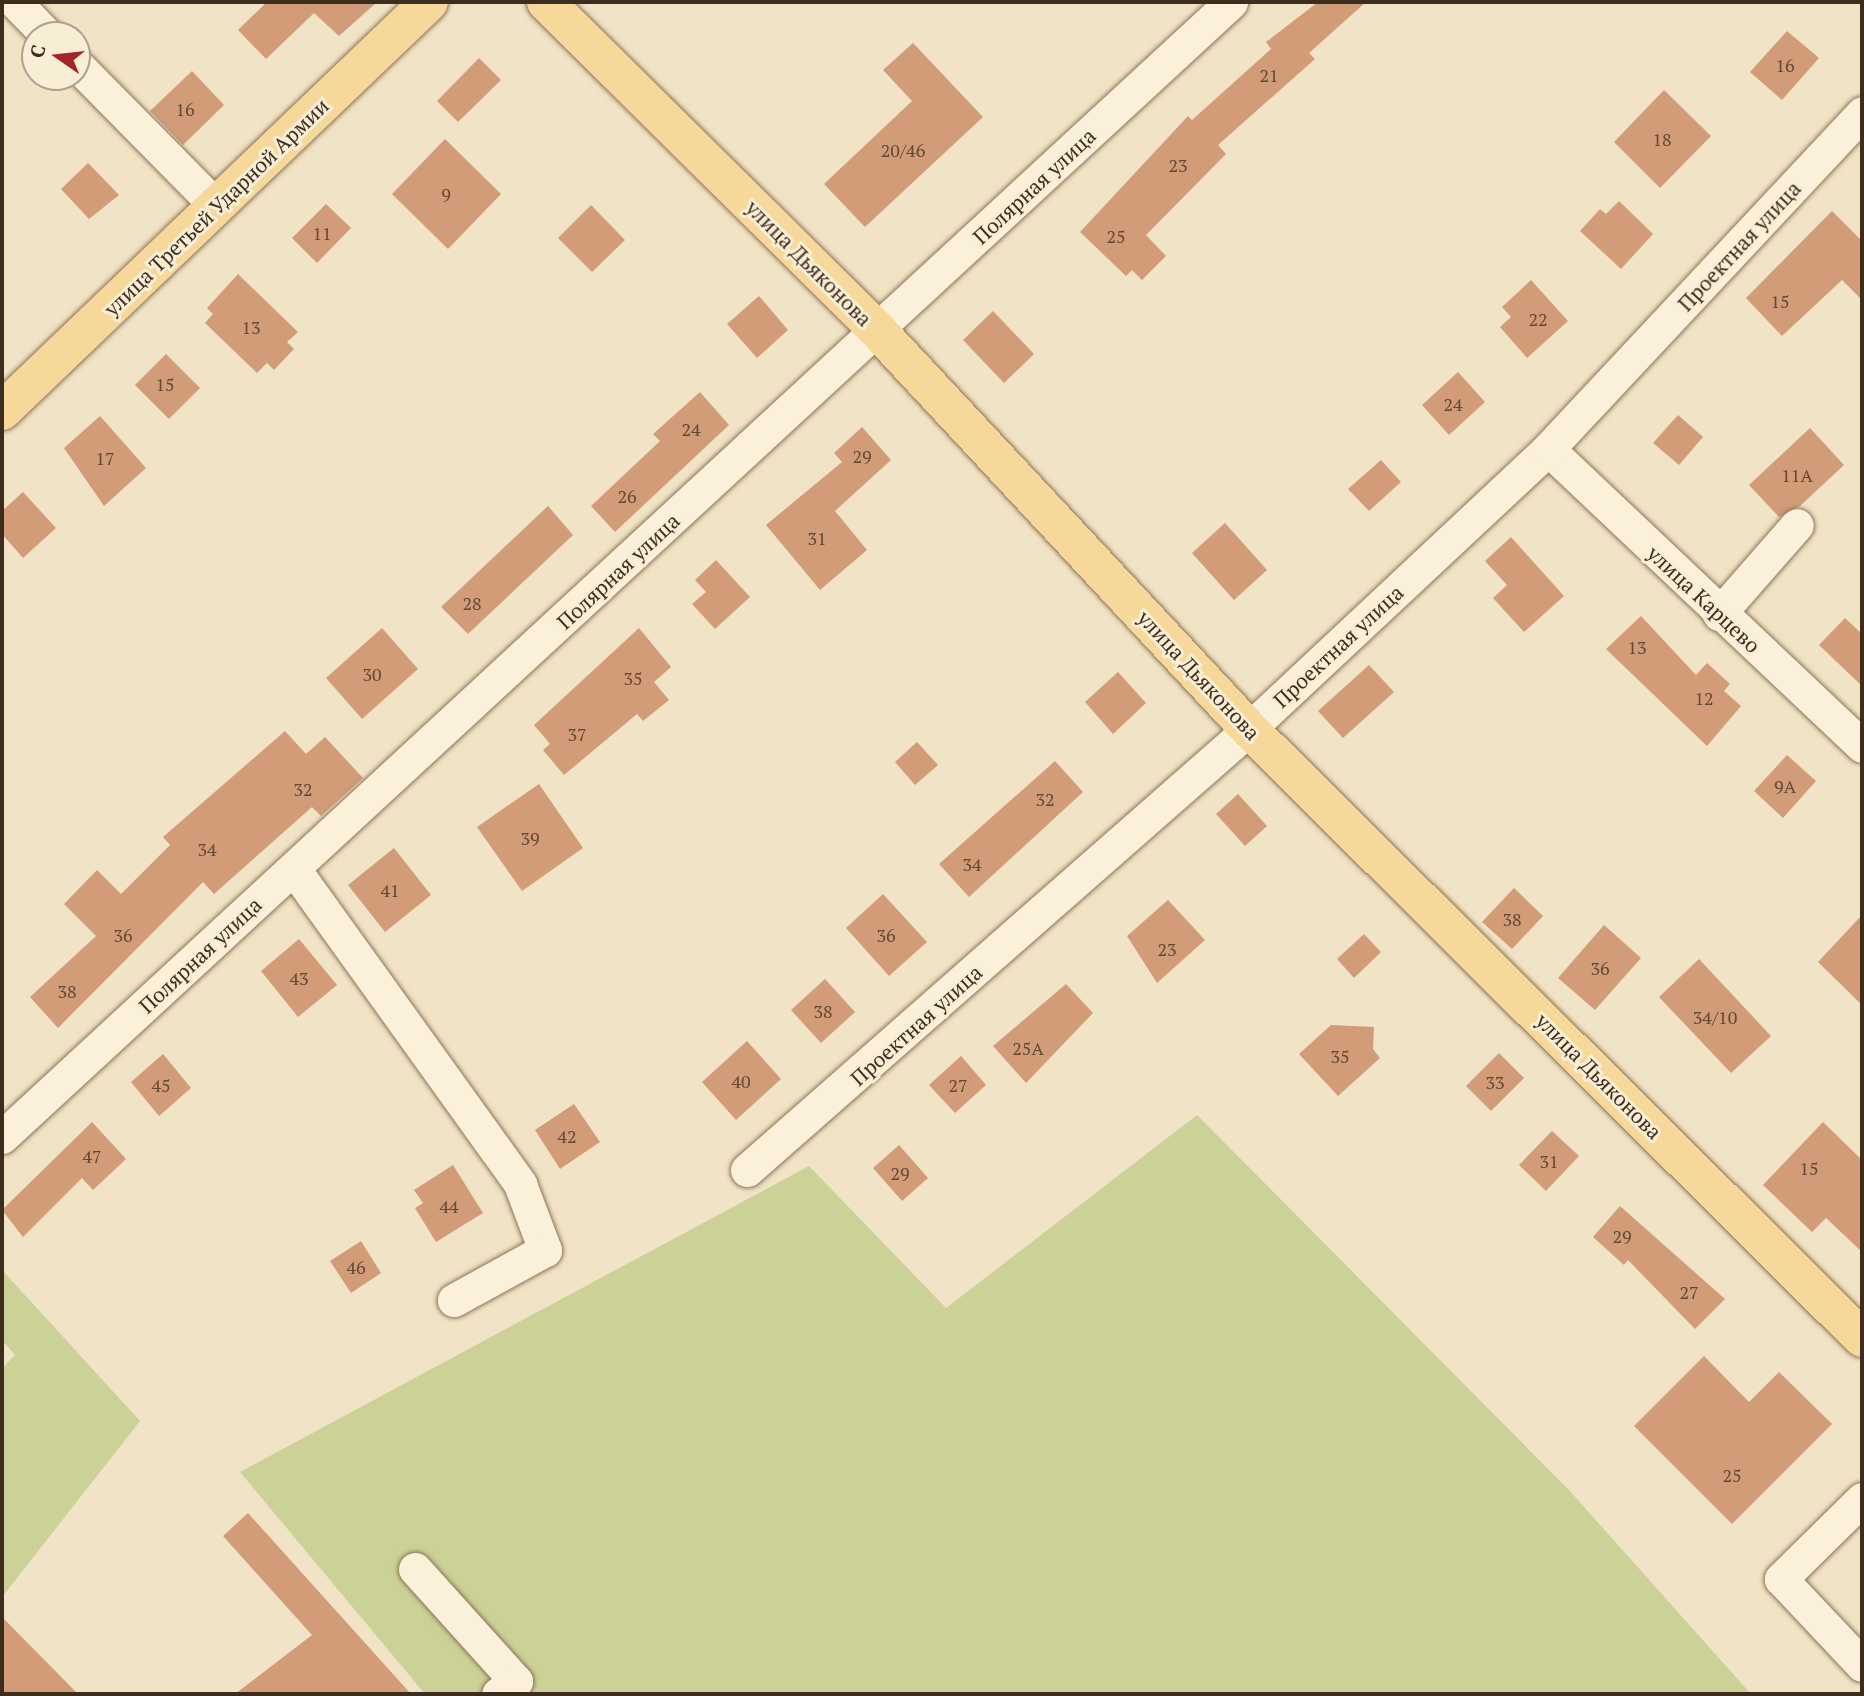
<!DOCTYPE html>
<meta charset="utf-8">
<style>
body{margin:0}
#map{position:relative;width:1864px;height:1696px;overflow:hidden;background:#f1e3c5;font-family:"PT Serif",serif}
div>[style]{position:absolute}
.green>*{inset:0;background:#cbd197}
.building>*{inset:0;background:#d29c78}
.roads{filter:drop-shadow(0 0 2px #8e7459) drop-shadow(0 0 2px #8e7459)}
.minor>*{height:33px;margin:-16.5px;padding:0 16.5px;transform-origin:16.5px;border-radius:16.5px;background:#fbf0d9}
.major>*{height:38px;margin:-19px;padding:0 19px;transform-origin:19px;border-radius:19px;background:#f7d89b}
span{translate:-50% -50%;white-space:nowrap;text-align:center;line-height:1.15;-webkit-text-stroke:6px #f8edd5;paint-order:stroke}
.number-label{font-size:18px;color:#624934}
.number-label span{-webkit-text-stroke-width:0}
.street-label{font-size:21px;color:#3d2d1e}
.frame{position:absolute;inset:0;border:4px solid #3d2d1e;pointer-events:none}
.north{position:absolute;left:21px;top:21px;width:70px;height:70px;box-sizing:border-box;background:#f8edd5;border:2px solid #ada08c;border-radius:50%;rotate:284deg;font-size:19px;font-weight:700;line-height:28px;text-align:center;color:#3d2d1e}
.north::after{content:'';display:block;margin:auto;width:24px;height:32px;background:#a22528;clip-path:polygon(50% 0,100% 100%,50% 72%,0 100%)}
</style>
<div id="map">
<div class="green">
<i style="clip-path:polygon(1197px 1115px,1568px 1489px,1751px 1694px,425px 1694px,240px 1472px,809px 1166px,946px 1308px)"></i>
<i style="clip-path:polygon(2px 1270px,140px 1421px,2px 1597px,2px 1369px,15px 1355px,2px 1340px)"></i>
</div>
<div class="building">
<i style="clip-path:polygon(267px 2px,377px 2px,339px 36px,314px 13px,266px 59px,238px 30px)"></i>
<i style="clip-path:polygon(1318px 2px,1366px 2px,1309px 53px,1315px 59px,1218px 145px,1226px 154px,1146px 235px,1166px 256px,1142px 280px,1132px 270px,1126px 276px,1080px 232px,1188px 116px,1192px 120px,1271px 49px,1266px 42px)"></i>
<i style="clip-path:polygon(1787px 31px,1819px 58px,1782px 100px,1750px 72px)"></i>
<i style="clip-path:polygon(913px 43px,983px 117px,865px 227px,824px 184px,912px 101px,883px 70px)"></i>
<i style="clip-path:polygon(479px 58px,501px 80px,458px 122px,437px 101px)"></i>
<i style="clip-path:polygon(192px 71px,224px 105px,183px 145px,150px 111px)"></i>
<i style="clip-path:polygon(1664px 90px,1711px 136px,1660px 188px,1614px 142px)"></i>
<i style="clip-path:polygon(445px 139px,501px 194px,448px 249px,392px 194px)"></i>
<i style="clip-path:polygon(88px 163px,119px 195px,89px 219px,61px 189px)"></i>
<i style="clip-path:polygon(1619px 201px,1653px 234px,1621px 269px,1580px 231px,1600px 209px,1606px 214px)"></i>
<i style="clip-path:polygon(326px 204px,351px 228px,317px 263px,292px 238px)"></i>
<i style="clip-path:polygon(591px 205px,625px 240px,592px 272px,558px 238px)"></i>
<i style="clip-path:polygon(1832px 211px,1862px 241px,1862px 300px,1842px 280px,1782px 336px,1746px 298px)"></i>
<i style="clip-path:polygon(238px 274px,298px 332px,287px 342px,294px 349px,274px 370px,267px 363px,257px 373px,205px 323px,213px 314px,207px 308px)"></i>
<i style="clip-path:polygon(1531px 280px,1568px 321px,1527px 358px,1500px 327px,1511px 317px,1502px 307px)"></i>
<i style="clip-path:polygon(759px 296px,788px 330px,757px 358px,727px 324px)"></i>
<i style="clip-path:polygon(993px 311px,1034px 354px,1004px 383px,963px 340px)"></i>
<i style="clip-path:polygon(166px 354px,200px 388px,169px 419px,135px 385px)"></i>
<i style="clip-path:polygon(1458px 372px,1485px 402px,1449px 435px,1422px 405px)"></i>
<i style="clip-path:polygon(700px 392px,729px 425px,615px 532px,591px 506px,660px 441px,653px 434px)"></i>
<i style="clip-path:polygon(1678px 415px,1703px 437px,1679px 465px,1653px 443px)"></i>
<i style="clip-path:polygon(100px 416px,146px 468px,104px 506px,64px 448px)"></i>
<i style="clip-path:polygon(862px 427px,891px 460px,835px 511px,867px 550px,820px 590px,766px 525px,842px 462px,834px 453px)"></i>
<i style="clip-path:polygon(1810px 428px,1844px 465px,1800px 506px,1779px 517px,1749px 485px)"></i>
<i style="clip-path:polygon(1381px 460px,1401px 482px,1369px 511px,1348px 489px)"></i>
<i style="clip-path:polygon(23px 492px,56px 528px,23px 558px,2px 534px,2px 511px)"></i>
<i style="clip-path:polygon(548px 506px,573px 535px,468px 634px,441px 607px)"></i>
<i style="clip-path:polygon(1225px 523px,1267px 570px,1234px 600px,1192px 553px)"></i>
<i style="clip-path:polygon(1511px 537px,1564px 596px,1524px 632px,1493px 598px,1507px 585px,1485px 561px)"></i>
<i style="clip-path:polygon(716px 560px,750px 597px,715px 629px,692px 604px,706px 592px,695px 580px)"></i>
<i style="clip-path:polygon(1641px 616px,1696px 675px,1707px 663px,1730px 684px,1724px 691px,1741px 706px,1707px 746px,1606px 649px)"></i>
<i style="clip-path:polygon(1845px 618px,1862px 634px,1862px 686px,1819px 645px)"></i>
<i style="clip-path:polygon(382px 628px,418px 669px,362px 719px,326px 678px)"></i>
<i style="clip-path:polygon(639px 628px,671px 667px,654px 682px,669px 700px,643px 721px,637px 714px,564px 775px,543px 750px,550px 744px,534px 725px)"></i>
<i style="clip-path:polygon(1369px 665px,1394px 692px,1343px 738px,1318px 711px)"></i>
<i style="clip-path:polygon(1118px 672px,1146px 703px,1113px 734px,1085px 702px)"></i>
<i style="clip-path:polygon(285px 731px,306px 754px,325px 737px,363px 778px,321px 816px,312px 807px,214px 894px,203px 882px,58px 1028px,30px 997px,96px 936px,64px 904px,97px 870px,121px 894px,170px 845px,163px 837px)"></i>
<i style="clip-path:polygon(917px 742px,938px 765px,915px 785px,895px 762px)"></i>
<i style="clip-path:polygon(1787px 755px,1816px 781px,1783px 818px,1754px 791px)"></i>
<i style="clip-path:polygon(1055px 761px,1083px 792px,969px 897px,939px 864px)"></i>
<i style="clip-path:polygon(539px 784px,583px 848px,522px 891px,477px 827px)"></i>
<i style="clip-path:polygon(1238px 794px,1267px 826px,1245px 846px,1216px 814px)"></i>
<i style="clip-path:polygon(394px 848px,431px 895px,385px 932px,348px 885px)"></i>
<i style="clip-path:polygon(1514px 888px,1543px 916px,1512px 949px,1482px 922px)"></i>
<i style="clip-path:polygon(883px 894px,927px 942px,889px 976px,846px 928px)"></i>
<i style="clip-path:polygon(1168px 900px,1205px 940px,1157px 983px,1127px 936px)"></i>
<i style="clip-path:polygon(1862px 915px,1862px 1005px,1818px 962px)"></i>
<i style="clip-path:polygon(1604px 925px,1641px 958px,1595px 1010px,1558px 978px)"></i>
<i style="clip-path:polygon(1364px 934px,1381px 952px,1354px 978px,1337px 959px)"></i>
<i style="clip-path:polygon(299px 939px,337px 985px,298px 1017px,261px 971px)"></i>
<i style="clip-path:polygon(1699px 959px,1771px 1036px,1731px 1073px,1659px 997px)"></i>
<i style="clip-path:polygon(825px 979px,855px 1012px,821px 1043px,791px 1010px)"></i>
<i style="clip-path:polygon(1066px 984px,1093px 1013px,1026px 1083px,993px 1046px)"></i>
<i style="clip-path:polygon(1331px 1025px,1374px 1027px,1373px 1049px,1380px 1058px,1338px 1096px,1299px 1054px)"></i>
<i style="clip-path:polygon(747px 1041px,781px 1079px,736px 1120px,702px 1082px)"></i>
<i style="clip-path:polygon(1499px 1053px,1524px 1078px,1491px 1111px,1466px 1086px)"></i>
<i style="clip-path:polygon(163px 1054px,191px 1088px,159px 1116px,131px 1082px)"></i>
<i style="clip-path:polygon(961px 1056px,986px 1085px,955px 1113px,929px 1085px)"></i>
<i style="clip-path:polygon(574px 1104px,600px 1142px,560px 1169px,535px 1130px)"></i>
<i style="clip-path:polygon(92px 1122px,126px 1159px,93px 1190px,82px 1178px,23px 1237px,2px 1210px)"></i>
<i style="clip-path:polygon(1823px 1122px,1862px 1160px,1862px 1252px,1826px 1218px,1812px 1232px,1763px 1185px)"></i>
<i style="clip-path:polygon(1552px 1131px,1579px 1156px,1546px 1191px,1519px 1165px)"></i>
<i style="clip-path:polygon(899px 1145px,928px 1178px,902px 1201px,873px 1168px)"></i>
<i style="clip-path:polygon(453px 1165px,483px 1213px,436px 1242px,415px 1208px,423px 1203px,414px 1190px)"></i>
<i style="clip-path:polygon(1620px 1206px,1725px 1299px,1695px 1329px,1628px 1260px,1624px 1265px,1593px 1237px)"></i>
<i style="clip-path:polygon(361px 1241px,381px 1273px,351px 1293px,330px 1261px)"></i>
<i style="clip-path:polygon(1704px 1356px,1749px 1402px,1779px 1372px,1832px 1424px,1732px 1524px,1634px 1426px)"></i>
<i style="clip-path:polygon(248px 1513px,411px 1694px,235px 1694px,312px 1635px,223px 1536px)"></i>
<i style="clip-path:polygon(2px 1617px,78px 1694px,2px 1694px)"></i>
</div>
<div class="roads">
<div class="minor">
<i style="left:15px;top:2px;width:46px;rotate:45.9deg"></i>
<i style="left:77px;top:65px;width:199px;rotate:45.4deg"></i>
<i style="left:1548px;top:449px;width:432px;rotate:43.4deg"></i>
<i style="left:1719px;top:614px;width:118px;rotate:-48.8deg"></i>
<i style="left:294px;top:869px;width:388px;rotate:54.3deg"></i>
<i style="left:520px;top:1184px;width:71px;rotate:69.3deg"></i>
<i style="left:545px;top:1250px;width:104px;rotate:151.2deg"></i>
<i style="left:2px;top:1137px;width:1673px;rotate:-42.72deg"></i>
<i style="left:747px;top:1170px;width:668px;rotate:-41.3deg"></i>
<i style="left:1249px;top:729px;width:410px;rotate:-43.1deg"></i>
<i style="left:1548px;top:449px;width:460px;rotate:-46.9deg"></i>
<i style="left:1862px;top:1499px;width:114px;rotate:135.4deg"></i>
<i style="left:1781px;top:1579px;width:118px;rotate:46.7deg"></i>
<i style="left:415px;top:1569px;width:151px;rotate:48deg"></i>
<i style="left:516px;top:1681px;width:22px;rotate:144deg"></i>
</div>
<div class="major">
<i style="left:546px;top:2px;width:469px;rotate:44.7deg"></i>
<i style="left:879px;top:332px;width:543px;rotate:47.02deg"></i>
<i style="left:1249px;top:729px;width:864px;rotate:44.81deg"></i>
<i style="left:2px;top:411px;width:591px;rotate:-43.77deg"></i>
</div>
</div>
<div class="number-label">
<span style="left:1785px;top:65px">16</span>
<span style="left:1269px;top:75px">21</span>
<span style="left:185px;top:109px">16</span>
<span style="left:1662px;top:139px">18</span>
<span style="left:903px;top:150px">20/46</span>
<span style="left:1178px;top:165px">23</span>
<span style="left:446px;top:194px">9</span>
<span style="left:322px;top:233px">11</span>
<span style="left:1116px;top:236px">25</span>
<span style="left:1780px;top:301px">15</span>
<span style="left:1538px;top:319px">22</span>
<span style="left:251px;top:327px">13</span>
<span style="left:165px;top:384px">15</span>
<span style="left:1453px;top:404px">24</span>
<span style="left:691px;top:429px">24</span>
<span style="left:862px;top:456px">29</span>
<span style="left:105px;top:458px">17</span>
<span style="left:1797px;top:475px">11А</span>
<span style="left:627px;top:496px">26</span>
<span style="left:817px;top:538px">31</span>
<span style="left:472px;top:603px">28</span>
<span style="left:1637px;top:647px">13</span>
<span style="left:372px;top:674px">30</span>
<span style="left:633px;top:678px">35</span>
<span style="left:1704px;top:698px">12</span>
<span style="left:577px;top:734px">37</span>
<span style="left:1785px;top:786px">9А</span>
<span style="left:303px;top:789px">32</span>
<span style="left:1045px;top:799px">32</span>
<span style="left:530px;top:838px">39</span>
<span style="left:207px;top:849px">34</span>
<span style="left:972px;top:864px">34</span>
<span style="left:390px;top:890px">41</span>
<span style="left:1512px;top:919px">38</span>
<span style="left:123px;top:935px">36</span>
<span style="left:886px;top:935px">36</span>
<span style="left:1167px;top:949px">23</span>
<span style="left:1600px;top:968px">36</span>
<span style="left:299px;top:978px">43</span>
<span style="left:67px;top:991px">38</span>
<span style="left:823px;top:1011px">38</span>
<span style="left:1715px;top:1017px">34/10</span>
<span style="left:1028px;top:1048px">25А</span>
<span style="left:1340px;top:1056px">35</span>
<span style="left:741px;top:1081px">40</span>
<span style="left:1495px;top:1082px">33</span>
<span style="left:161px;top:1085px">45</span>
<span style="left:958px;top:1085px">27</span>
<span style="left:567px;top:1136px">42</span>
<span style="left:92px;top:1156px">47</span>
<span style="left:1549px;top:1161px">31</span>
<span style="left:1809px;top:1168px">15</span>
<span style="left:900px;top:1173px">29</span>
<span style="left:449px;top:1206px">44</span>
<span style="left:1622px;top:1236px">29</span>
<span style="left:356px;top:1267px">46</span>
<span style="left:1689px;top:1292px">27</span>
<span style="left:1732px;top:1475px">25</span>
</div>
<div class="street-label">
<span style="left:1034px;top:186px;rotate:-43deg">Полярная улица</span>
<span style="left:216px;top:207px;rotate:-44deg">улица Третьей Ударной Армии</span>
<span style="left:1739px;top:246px;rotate:-47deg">Проектная улица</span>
<span style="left:809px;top:263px;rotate:45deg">улица Дьяконова</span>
<span style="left:618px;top:571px;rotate:-43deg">Полярная улица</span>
<span style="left:1704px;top:599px;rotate:43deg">улица Карцево</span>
<span style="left:1338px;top:646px;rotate:-43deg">Проектная улица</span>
<span style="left:1199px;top:675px;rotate:47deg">улица Дьяконова</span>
<span style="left:200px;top:955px;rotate:-43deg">Полярная улица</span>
<span style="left:916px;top:1025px;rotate:-42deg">Проектная улица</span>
<span style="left:1599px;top:1076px;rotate:45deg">улица Дьяконова</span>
</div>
<div class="frame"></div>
<div class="north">С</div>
</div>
